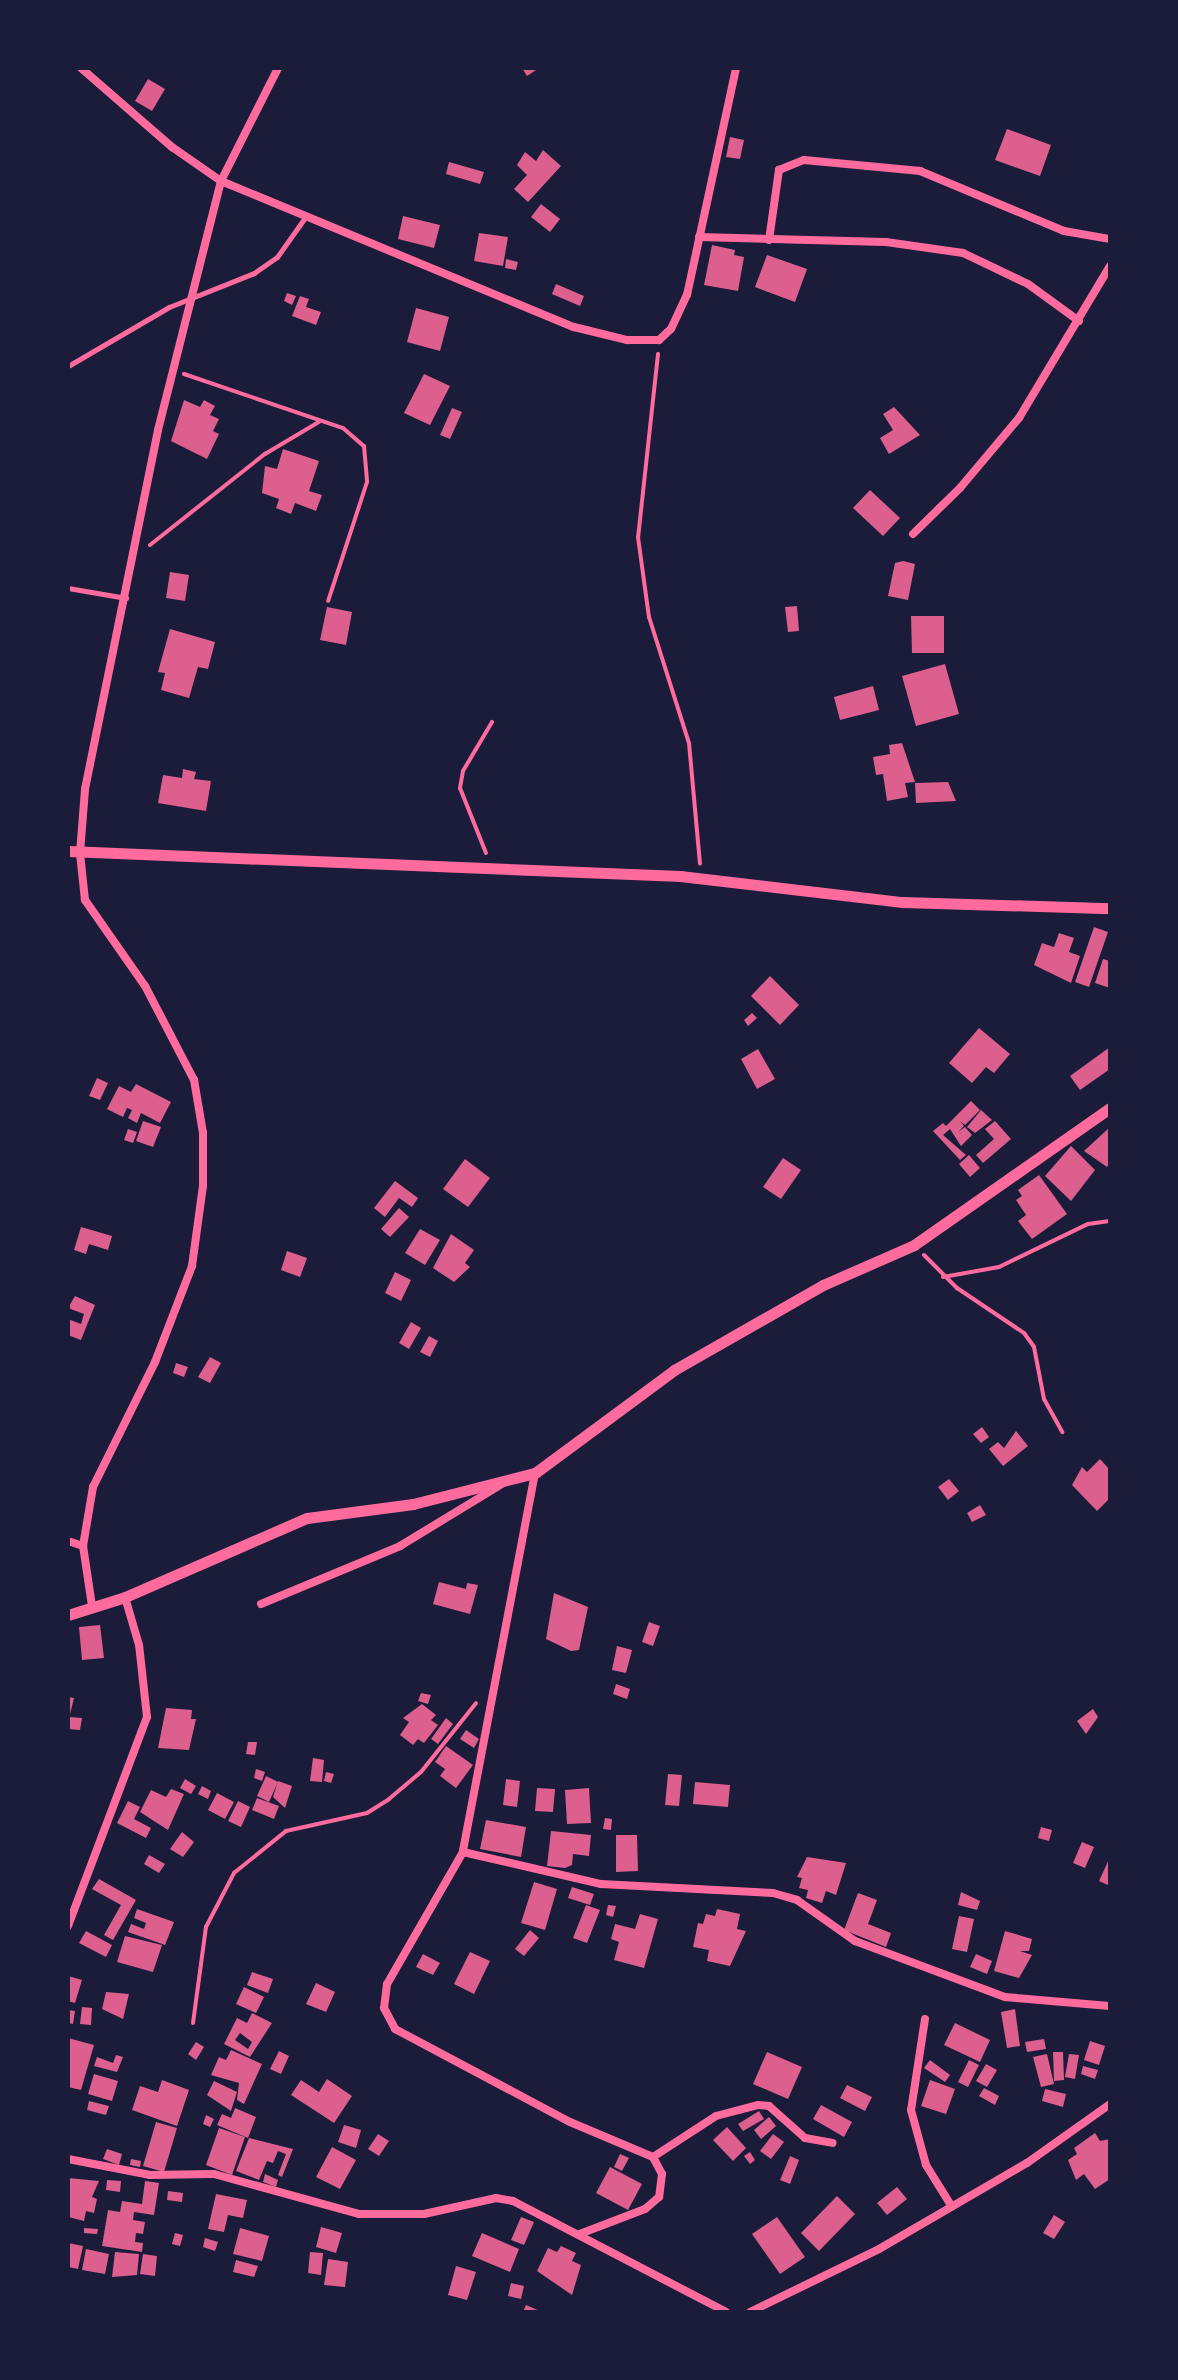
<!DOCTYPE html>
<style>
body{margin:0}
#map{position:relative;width:1178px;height:2380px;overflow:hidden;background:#1b1b3a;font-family:Manrope,sans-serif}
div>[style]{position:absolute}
.building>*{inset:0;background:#dd5f8e}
.path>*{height:4px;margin:-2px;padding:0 2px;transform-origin:2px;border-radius:2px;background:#ff6b9d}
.service>*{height:5px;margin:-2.5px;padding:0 2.5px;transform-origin:2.5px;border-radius:2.5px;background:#ff6b9d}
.minor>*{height:8px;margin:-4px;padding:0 4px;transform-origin:4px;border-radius:4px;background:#ff6b9d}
.tertiary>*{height:11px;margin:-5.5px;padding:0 5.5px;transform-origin:5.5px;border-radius:5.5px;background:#ff6b9d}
span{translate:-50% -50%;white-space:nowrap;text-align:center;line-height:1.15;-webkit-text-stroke:8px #1b1b3a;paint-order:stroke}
.frame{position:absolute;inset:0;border:70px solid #1b1b3a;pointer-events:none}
</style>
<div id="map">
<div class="building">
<i style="clip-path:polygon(522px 68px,539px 68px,527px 76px)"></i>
<i style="clip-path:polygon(148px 79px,165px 89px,152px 111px,135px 101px)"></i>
<i style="clip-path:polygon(1007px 129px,1051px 145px,1040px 176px,995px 160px)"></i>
<i style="clip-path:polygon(730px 137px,744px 140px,740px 159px,726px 157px)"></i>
<i style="clip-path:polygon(543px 150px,561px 166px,528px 202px,514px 189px,527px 175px,517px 165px,525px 152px,536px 161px)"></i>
<i style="clip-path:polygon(449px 162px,484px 172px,480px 184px,446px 174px)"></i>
<i style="clip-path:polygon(541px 204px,560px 219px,550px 232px,531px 217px)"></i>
<i style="clip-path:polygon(403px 216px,440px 225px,434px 248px,398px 239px)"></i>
<i style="clip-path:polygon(479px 233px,508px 237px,503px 266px,474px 261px)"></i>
<i style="clip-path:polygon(712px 245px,735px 250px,734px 255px,744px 257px,738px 291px,704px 285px)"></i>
<i style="clip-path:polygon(767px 255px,807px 269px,795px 302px,755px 287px)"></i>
<i style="clip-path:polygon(506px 259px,518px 262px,516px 270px,505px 268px)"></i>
<i style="clip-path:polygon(556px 284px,584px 296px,580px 306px,552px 294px)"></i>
<i style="clip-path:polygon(287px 293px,296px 296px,292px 305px,284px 301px)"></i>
<i style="clip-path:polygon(300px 296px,309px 299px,306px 307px,321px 312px,316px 325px,292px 316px)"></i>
<i style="clip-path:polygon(416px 308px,449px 317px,440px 351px,407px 342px)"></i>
<i style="clip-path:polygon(424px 374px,450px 386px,430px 425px,404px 413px)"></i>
<i style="clip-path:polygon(184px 400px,200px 407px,204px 400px,215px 406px,210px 415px,219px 419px,213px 431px,219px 434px,207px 459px,171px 441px)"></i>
<i style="clip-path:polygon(894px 407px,920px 435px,889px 454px,880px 438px,893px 430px,883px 414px)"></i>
<i style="clip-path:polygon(452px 408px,462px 412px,450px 439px,440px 435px)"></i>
<i style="clip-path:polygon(283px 449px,319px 461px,309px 491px,322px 495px,316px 511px,295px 503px,291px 514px,276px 508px,279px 499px,262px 493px,265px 466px,277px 469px)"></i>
<i style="clip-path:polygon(870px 490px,900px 518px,883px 536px,853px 508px)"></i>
<i style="clip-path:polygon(903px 561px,915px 564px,908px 600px,888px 596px,895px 563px)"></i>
<i style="clip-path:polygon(170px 572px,189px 575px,185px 601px,166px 598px)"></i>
<i style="clip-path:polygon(797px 606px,799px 631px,788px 632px,785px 607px)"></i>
<i style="clip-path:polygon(327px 607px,352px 612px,346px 645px,320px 640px)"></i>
<i style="clip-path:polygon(911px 616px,944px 616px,944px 653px,912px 653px)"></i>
<i style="clip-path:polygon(170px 629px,215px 642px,208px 669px,198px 667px,189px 698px,161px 690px,165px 673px,158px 672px)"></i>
<i style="clip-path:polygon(945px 664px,959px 714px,916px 726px,902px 676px)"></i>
<i style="clip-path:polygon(873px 686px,879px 710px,840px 720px,834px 697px)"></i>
<i style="clip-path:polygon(902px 743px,915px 782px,905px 783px,908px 797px,887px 801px,883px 774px,876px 775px,873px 757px,890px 754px,889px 745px)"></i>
<i style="clip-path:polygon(183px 769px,196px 772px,194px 779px,211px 781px,206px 811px,158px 803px,163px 775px,182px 778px)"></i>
<i style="clip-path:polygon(948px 782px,956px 801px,916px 803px,915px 783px)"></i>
<i style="clip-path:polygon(1094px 927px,1108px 932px,1089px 987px,1075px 982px)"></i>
<i style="clip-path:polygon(1059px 933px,1074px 938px,1069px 952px,1080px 956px,1071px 983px,1034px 965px,1042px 943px,1054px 947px)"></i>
<i style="clip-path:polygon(1103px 959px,1110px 961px,1110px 988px,1095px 983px)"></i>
<i style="clip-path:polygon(770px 976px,799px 1005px,780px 1025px,751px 996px)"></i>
<i style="clip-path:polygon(752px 1013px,757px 1018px,748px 1026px,744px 1020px)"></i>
<i style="clip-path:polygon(979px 1028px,1010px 1054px,994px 1073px,986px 1067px,972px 1083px,949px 1063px)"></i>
<i style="clip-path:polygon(1110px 1047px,1110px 1069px,1080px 1090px,1070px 1076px)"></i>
<i style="clip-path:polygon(758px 1049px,775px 1079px,757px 1089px,741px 1059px)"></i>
<i style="clip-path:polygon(97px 1078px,108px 1083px,100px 1100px,89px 1096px)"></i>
<i style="clip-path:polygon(136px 1084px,171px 1102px,160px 1123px,141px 1113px,137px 1123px,128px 1118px,132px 1110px,127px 1108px,123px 1117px,107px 1109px,119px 1086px,131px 1092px)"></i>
<i style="clip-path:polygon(971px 1101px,980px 1110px,965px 1125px,960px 1121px,964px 1126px,958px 1132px,965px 1127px,972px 1135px,961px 1146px,950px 1129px,943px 1135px,966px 1155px,960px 1160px,933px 1131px,943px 1123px,946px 1126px)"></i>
<i style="clip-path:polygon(981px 1110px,992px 1120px,975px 1133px,967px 1127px)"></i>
<i style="clip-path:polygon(143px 1121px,161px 1127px,153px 1147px,136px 1141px)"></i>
<i style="clip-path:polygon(995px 1121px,1011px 1139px,983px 1163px,976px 1155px,994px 1139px,985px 1129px)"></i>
<i style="clip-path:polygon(1110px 1127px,1110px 1163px,1107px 1167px,1084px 1151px)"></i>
<i style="clip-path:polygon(128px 1129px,137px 1132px,133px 1143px,124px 1140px)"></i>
<i style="clip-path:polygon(1071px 1146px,1095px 1170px,1071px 1201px,1045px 1176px)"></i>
<i style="clip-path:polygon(969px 1155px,980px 1168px,970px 1177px,959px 1164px)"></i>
<i style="clip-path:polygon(783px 1158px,801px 1170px,781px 1199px,763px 1187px)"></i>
<i style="clip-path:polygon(465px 1159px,490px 1178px,468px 1207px,443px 1189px)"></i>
<i style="clip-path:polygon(1039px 1175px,1067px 1214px,1032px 1239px,1018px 1221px,1026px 1215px,1016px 1200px,1022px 1196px,1018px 1190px)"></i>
<i style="clip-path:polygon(395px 1181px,418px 1198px,412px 1207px,399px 1198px,385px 1217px,374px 1208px)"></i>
<i style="clip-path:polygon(399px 1208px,409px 1217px,390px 1237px,381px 1229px)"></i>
<i style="clip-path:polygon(81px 1227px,112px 1236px,108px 1250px,89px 1244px,86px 1254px,74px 1250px)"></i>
<i style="clip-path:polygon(420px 1229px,440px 1240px,425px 1265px,405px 1253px)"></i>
<i style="clip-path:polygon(451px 1234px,474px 1250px,465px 1263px,470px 1267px,454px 1282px,433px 1268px)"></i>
<i style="clip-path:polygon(287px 1251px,307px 1258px,300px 1277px,281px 1270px)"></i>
<i style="clip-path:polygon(395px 1272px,411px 1280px,401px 1301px,385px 1293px)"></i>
<i style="clip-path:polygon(75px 1296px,95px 1305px,81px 1340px,68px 1335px,68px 1319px,81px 1324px,84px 1314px,68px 1308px)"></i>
<i style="clip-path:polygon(411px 1322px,421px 1328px,409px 1349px,399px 1343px)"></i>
<i style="clip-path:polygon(429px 1336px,438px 1341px,430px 1357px,420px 1352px)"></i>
<i style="clip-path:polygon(210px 1357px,221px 1363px,210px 1383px,198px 1377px)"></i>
<i style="clip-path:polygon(176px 1363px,188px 1367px,184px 1377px,173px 1373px)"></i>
<i style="clip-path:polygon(982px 1427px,989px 1437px,981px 1443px,973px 1434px)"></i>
<i style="clip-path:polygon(1016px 1431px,1028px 1446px,1003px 1466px,989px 1449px,998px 1442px,1004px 1448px)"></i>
<i style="clip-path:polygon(1100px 1459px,1110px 1470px,1110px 1498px,1097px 1511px,1072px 1485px,1082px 1467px,1087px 1472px)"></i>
<i style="clip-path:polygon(949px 1479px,959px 1491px,948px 1500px,938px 1487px)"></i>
<i style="clip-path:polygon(980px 1505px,986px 1515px,972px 1522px,967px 1513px)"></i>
<i style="clip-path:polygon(439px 1582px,466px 1589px,467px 1583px,478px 1585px,470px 1614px,433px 1604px)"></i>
<i style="clip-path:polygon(554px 1593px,588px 1607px,579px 1650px,571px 1651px,546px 1639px)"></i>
<i style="clip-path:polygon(649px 1622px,660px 1626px,653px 1646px,642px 1642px)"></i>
<i style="clip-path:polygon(100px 1625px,104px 1658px,82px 1660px,79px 1627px)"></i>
<i style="clip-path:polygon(617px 1646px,632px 1650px,626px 1673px,612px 1670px)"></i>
<i style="clip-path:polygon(616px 1684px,630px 1689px,627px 1699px,613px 1694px)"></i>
<i style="clip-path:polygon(421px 1693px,431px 1695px,428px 1704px,418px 1701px)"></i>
<i style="clip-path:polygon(68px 1697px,74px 1698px,69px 1718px,68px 1718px)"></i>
<i style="clip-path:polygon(422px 1704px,436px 1715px,431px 1720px,438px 1725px,424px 1743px,418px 1739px,413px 1745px,400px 1735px,409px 1722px,403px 1718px)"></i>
<i style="clip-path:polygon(166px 1708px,192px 1710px,191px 1719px,196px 1719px,189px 1750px,158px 1748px)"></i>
<i style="clip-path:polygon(1093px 1709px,1098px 1717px,1086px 1734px,1077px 1721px)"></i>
<i style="clip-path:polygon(70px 1717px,82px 1718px,80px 1730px,69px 1729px)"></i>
<i style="clip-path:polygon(446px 1718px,453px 1724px,438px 1744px,431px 1739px)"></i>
<i style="clip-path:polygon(466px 1730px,479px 1739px,474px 1748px,460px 1739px)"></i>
<i style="clip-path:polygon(248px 1742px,257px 1742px,255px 1755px,246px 1754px)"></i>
<i style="clip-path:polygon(446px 1746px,473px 1765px,456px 1788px,440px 1776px,445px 1769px,435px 1762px)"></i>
<i style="clip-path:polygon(313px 1758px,324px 1760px,322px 1782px,310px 1781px)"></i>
<i style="clip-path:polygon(256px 1769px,265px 1772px,262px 1781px,254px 1778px)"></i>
<i style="clip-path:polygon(326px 1772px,334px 1774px,331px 1783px,324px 1781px)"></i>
<i style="clip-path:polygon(668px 1774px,682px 1775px,679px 1806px,665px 1805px)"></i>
<i style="clip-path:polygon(266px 1776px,278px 1782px,269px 1802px,257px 1796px)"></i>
<i style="clip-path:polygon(185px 1779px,196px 1786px,191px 1794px,180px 1788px)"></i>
<i style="clip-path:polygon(506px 1779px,520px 1781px,517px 1807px,503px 1805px)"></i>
<i style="clip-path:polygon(278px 1781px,292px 1786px,285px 1808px,273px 1797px)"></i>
<i style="clip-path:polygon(695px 1782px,730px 1785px,728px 1807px,693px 1804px)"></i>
<i style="clip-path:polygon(202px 1786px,211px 1791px,208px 1799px,198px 1794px)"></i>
<i style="clip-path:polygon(537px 1788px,555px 1789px,553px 1812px,535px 1811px)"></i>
<i style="clip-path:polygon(589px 1788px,591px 1823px,567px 1824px,565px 1790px)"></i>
<i style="clip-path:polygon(171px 1789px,184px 1794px,168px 1830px,140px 1812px,151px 1790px,166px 1797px)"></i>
<i style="clip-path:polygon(217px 1793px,234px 1802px,225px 1819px,208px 1810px)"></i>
<i style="clip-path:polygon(257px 1798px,279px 1806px,274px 1819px,252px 1810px)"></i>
<i style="clip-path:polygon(128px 1801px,140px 1807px,134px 1819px,151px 1828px,146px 1838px,117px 1823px)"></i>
<i style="clip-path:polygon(238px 1801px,250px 1807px,241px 1827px,228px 1821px)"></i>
<i style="clip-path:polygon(605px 1818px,612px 1819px,611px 1830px,603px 1829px)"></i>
<i style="clip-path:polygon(486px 1820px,526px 1827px,521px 1857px,480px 1849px)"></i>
<i style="clip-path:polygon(1041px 1827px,1052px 1830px,1049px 1841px,1038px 1838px)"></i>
<i style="clip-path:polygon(551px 1831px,591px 1835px,589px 1856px,573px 1854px,572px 1865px,565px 1868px,547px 1866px)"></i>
<i style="clip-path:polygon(182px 1832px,194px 1842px,183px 1857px,170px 1849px)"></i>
<i style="clip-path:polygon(616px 1835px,637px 1835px,638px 1871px,616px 1872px)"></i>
<i style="clip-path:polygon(1082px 1842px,1094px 1847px,1085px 1868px,1073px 1863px)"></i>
<i style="clip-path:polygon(149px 1855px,165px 1864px,159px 1873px,144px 1864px)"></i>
<i style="clip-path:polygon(807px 1857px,846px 1863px,836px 1895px,826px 1891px,822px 1903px,806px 1898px,808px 1890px,799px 1888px,802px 1878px,797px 1877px)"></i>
<i style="clip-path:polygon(1110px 1857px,1110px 1886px,1099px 1881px)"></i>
<i style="clip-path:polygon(99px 1879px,136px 1900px,113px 1940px,104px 1935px,121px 1905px,92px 1889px)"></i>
<i style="clip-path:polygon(534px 1882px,557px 1889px,545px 1930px,521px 1923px)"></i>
<i style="clip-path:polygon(572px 1887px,594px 1894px,590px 1905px,568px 1898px)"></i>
<i style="clip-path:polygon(961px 1892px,980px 1901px,977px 1910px,958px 1905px)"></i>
<i style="clip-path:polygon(858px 1893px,877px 1900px,868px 1924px,891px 1933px,886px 1947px,844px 1930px)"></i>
<i style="clip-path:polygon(586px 1905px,600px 1910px,587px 1943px,573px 1938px)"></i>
<i style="clip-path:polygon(608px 1905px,616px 1906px,613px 1917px,606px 1915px)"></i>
<i style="clip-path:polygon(137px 1909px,174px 1922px,165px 1945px,128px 1932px,131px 1924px,144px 1929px,146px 1923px,134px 1918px)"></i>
<i style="clip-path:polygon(717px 1909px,740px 1914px,737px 1929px,746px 1931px,730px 1966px,707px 1961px,709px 1950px,693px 1947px,698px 1923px,703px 1924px,706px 1914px,715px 1916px)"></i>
<i style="clip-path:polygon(640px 1914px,658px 1919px,644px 1968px,614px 1960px,619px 1942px,611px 1939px,615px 1924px,635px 1929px)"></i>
<i style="clip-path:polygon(959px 1916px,974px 1919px,967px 1952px,952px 1949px)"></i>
<i style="clip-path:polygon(530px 1930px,539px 1938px,524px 1956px,515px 1949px)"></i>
<i style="clip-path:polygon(86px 1931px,112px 1945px,106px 1957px,79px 1943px)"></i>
<i style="clip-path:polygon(1005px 1931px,1032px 1939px,1029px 1951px,1020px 1951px,1032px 1955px,1019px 1978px,994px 1971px)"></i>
<i style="clip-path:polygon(125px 1936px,162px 1945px,153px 1972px,117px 1962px)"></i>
<i style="clip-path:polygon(470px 1952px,490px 1961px,474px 1994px,454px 1984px)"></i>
<i style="clip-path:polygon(423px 1954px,440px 1963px,433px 1975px,416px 1967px)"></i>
<i style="clip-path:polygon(976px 1954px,992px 1961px,987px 1974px,970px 1967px)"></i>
<i style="clip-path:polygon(252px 1972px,273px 1979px,268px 1993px,247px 1985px)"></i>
<i style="clip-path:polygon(68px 1976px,82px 1980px,75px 2003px,68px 2001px)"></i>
<i style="clip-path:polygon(316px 1983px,335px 1992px,326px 2012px,306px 2004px)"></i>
<i style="clip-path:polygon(244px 1987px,264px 1997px,256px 2013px,236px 2004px)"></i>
<i style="clip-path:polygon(106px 1992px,129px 1994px,123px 2019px,102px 2009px)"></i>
<i style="clip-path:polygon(82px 2007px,92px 2008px,91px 2025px,80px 2024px)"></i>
<i style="clip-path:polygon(1015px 2009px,1020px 2046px,1007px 2048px,1001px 2012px)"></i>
<i style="clip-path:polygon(68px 2010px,75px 2011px,73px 2024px,68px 2023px)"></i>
<i style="clip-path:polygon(evenodd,252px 2013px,272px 2023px,250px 2057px,224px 2044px,237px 2018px,247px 2023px,252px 2013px,240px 2033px,252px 2042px,248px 2049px,235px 2040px,240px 2033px)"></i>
<i style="clip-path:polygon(955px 2023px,990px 2040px,980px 2062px,944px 2045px)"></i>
<i style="clip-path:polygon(68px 2038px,94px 2045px,81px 2090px,68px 2087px)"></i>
<i style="clip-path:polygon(1044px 2039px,1046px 2049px,1027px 2052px,1025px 2042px)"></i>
<i style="clip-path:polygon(1090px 2041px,1105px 2046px,1099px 2065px,1084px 2060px)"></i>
<i style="clip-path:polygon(196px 2042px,204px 2047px,196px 2060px,188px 2054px)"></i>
<i style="clip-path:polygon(231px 2050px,262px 2064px,244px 2104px,237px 2100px,239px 2083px,211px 2075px,219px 2057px,226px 2060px)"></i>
<i style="clip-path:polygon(279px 2051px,289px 2056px,281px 2074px,270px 2069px)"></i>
<i style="clip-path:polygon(767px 2052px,802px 2067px,788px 2099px,753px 2084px)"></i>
<i style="clip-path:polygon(1053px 2052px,1063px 2052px,1064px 2080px,1054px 2081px)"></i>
<i style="clip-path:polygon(1047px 2054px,1054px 2084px,1041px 2087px,1033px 2057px)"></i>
<i style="clip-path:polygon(1069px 2054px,1079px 2055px,1075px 2079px,1065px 2077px)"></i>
<i style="clip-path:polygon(116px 2055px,123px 2057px,117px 2072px,94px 2066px,97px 2057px,113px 2063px)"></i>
<i style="clip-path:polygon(930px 2060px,950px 2075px,945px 2082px,924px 2068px)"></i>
<i style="clip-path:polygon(969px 2060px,979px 2065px,968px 2087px,958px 2082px)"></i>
<i style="clip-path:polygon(986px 2064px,997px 2070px,987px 2087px,976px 2081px)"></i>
<i style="clip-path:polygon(1083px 2066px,1098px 2070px,1095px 2079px,1081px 2074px)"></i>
<i style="clip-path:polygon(94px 2074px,118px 2081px,112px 2101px,88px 2094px)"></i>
<i style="clip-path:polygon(327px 2079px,352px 2096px,334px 2123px,291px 2095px,301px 2080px,319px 2092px)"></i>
<i style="clip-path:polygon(162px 2080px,189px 2090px,177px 2126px,132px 2110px,140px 2086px,158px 2092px)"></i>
<i style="clip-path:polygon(930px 2080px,955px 2089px,946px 2114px,921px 2106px)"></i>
<i style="clip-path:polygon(214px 2081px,237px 2092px,231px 2111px,207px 2095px)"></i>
<i style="clip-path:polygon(847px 2085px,872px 2097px,865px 2111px,840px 2098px)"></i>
<i style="clip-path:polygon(984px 2088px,999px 2096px,995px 2105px,979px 2096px)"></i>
<i style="clip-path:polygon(1045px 2089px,1066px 2094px,1063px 2107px,1042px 2101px)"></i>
<i style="clip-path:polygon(89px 2101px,109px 2106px,106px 2115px,87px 2110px)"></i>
<i style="clip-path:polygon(821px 2105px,852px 2122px,844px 2137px,813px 2119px)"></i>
<i style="clip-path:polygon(235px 2108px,256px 2117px,248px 2138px,217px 2125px,222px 2114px,231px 2118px)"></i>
<i style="clip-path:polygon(759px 2111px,764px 2119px,743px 2131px,738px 2124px)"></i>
<i style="clip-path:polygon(206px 2115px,214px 2119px,210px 2127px,203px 2124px)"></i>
<i style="clip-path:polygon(769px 2117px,776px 2126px,761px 2139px,754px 2130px)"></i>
<i style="clip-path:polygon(156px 2122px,177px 2128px,164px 2172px,143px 2166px)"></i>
<i style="clip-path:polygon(344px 2125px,361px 2130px,356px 2148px,338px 2142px)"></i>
<i style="clip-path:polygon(727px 2127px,746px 2148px,733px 2161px,713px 2140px)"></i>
<i style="clip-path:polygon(219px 2128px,245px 2137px,232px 2175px,206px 2165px)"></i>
<i style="clip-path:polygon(1095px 2133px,1100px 2141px,1110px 2139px,1110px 2179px,1095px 2189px,1084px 2174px,1076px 2180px,1068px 2160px,1077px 2154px,1074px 2148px)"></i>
<i style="clip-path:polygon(378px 2134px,389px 2141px,379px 2156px,368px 2149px)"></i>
<i style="clip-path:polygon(773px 2134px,784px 2142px,771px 2159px,760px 2151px)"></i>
<i style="clip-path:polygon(249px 2138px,293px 2149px,282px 2177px,278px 2175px,286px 2154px,278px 2151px,273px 2163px,267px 2161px,259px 2180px,236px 2171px)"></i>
<i style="clip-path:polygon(332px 2147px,356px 2160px,340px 2189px,316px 2177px)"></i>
<i style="clip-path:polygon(107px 2149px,122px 2154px,119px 2165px,103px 2159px)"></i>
<i style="clip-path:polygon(750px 2152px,755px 2160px,750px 2164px,744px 2156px)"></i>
<i style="clip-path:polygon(620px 2154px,629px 2158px,622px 2171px,614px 2167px)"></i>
<i style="clip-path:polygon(790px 2156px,799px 2160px,790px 2184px,780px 2180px)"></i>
<i style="clip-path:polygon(131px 2159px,141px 2161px,140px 2167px,130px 2165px)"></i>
<i style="clip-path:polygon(610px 2167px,642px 2184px,628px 2210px,596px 2193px)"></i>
<i style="clip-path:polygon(265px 2174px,278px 2180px,276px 2187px,263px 2182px)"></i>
<i style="clip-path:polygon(68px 2178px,99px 2181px,92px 2197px,97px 2199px,94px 2213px,86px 2211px,84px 2221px,68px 2217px)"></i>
<i style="clip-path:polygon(107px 2180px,121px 2181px,120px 2192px,106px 2190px)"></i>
<i style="clip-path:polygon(145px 2181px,159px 2183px,154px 2215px,134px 2212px,133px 2220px,145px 2222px,143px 2234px,136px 2233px,135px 2242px,143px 2243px,142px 2252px,102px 2246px,108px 2210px,120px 2212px,122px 2201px,142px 2204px)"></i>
<i style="clip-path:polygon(897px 2187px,907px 2199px,887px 2215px,877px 2203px)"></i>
<i style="clip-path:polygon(168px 2191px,183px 2193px,182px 2202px,167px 2200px)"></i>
<i style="clip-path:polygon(216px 2194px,247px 2200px,243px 2218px,228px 2215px,224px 2232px,208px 2229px)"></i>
<i style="clip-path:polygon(837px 2196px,855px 2214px,819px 2251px,801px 2233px)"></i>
<i style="clip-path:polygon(1054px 2215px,1065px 2222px,1054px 2239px,1043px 2233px)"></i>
<i style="clip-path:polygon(521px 2217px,534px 2222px,524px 2245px,511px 2240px)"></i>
<i style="clip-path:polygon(777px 2217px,805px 2257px,780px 2274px,752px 2234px)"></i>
<i style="clip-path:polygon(321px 2227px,342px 2233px,336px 2253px,316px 2247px)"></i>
<i style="clip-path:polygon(84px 2228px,98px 2229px,97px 2234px,84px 2233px)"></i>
<i style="clip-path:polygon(240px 2228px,269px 2236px,262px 2261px,233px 2254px)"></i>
<i style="clip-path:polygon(175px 2233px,183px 2235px,180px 2246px,172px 2244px)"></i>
<i style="clip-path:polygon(482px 2233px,519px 2249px,510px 2272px,472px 2256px)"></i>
<i style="clip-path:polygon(205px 2238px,218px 2242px,215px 2251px,203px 2247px)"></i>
<i style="clip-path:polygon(68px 2243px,83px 2246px,78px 2269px,68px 2267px)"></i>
<i style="clip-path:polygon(561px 2246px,576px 2253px,572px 2261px,581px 2265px,572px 2295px,537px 2271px,548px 2248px,557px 2252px)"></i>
<i style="clip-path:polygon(86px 2249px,109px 2254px,105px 2274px,82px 2270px)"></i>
<i style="clip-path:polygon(115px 2252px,139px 2254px,137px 2275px,112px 2277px)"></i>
<i style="clip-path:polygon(310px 2252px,323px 2253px,321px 2275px,308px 2273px)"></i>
<i style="clip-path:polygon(143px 2254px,157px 2256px,155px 2276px,140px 2274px)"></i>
<i style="clip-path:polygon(328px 2259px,348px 2262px,345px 2287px,324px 2285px)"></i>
<i style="clip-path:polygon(236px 2260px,258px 2266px,254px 2277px,233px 2272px)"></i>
<i style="clip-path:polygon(456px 2266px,476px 2272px,467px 2300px,448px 2295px)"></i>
<i style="clip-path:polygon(511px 2283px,524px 2286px,521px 2299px,508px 2296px)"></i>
<i style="clip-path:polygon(526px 2305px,542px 2312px,523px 2312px)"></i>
</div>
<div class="path">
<i style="left:658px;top:354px;width:184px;rotate:96.2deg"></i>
<i style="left:638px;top:537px;width:81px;rotate:82.2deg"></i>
<i style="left:649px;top:617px;width:132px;rotate:72.4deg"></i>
<i style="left:689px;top:743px;width:121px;rotate:84.8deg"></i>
<i style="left:184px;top:374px;width:168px;rotate:18.8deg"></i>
<i style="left:343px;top:428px;width:28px;rotate:41deg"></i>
<i style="left:364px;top:446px;width:36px;rotate:85deg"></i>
<i style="left:367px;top:482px;width:125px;rotate:108.1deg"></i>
<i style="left:150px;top:545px;width:147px;rotate:-38.4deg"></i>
<i style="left:265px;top:454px;width:63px;rotate:-30.7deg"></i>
<i style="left:486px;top:853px;width:70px;rotate:-111.8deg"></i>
<i style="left:460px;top:788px;width:17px;rotate:-80deg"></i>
<i style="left:463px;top:771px;width:57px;rotate:-59.4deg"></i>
<i style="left:924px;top:1255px;width:47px;rotate:45deg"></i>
<i style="left:957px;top:1288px;width:81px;rotate:33.9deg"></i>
<i style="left:1024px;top:1333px;width:17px;rotate:54deg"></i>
<i style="left:1034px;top:1347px;width:53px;rotate:79.1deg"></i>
<i style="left:1044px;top:1399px;width:38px;rotate:61deg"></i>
<i style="left:943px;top:1277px;width:57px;rotate:-10.1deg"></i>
<i style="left:999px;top:1267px;width:99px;rotate:-25.8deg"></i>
<i style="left:1088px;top:1224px;width:22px;rotate:-8deg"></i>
<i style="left:193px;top:2023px;width:97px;rotate:-82.3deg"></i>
<i style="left:206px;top:1927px;width:61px;rotate:-62.6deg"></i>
<i style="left:234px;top:1873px;width:67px;rotate:-38.9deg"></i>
<i style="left:286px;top:1831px;width:83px;rotate:-12.5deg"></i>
<i style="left:367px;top:1813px;width:26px;rotate:-32deg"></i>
<i style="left:389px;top:1799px;width:42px;rotate:-40.2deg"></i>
<i style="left:421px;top:1772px;width:88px;rotate:-51.4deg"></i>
</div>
<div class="service">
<i style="left:68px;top:366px;width:117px;rotate:-30.3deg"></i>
<i style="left:169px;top:307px;width:92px;rotate:-21.8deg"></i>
<i style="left:254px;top:273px;width:28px;rotate:-35deg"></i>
<i style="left:277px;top:257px;width:50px;rotate:-54.7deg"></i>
<i style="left:68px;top:588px;width:59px;rotate:9.8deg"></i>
</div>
<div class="minor">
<i style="left:81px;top:68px;width:121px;rotate:41deg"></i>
<i style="left:172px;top:147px;width:60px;rotate:34.8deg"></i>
<i style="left:221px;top:181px;width:382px;rotate:22.5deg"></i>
<i style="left:574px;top:327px;width:55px;rotate:13.8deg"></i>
<i style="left:627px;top:340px;width:32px"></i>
<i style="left:659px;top:340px;width:16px;rotate:-43deg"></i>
<i style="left:671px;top:329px;width:38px;rotate:-65deg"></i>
<i style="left:687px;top:295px;width:232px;rotate:-77.8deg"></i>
<i style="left:699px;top:237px;width:187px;rotate:1.5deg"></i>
<i style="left:886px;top:242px;width:78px;rotate:8.1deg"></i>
<i style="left:963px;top:253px;width:72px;rotate:25.5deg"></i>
<i style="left:1028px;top:284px;width:63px;rotate:36deg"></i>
<i style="left:769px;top:240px;width:71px;rotate:-81.9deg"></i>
<i style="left:779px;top:170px;width:27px;rotate:-22deg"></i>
<i style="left:804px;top:160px;width:117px;rotate:5.4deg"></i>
<i style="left:920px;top:171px;width:156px;rotate:22.6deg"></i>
<i style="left:1064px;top:231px;width:47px;rotate:9.9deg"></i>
<i style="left:913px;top:534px;width:66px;rotate:-44.4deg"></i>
<i style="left:960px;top:488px;width:92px;rotate:-49.9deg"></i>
<i style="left:1019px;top:418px;width:177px;rotate:-59.1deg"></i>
<i style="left:535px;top:1473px;width:386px;rotate:100.8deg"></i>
<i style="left:463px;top:1852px;width:152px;rotate:119.9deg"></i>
<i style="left:387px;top:1984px;width:24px;rotate:97deg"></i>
<i style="left:384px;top:2008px;width:24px;rotate:62deg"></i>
<i style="left:395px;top:2029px;width:198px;rotate:28deg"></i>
<i style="left:570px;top:2122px;width:90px;rotate:22.9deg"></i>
<i style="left:653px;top:2157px;width:19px;rotate:62deg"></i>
<i style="left:662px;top:2174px;width:23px;rotate:97deg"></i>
<i style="left:659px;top:2197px;width:18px;rotate:139deg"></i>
<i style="left:645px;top:2209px;width:70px;rotate:159deg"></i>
<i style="left:68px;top:1541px;width:16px;rotate:18deg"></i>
<i style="left:261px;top:1604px;width:151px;rotate:-22.6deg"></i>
<i style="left:400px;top:1546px;width:119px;rotate:-31.3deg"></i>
<i style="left:92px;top:1606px;width:61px;rotate:-98.5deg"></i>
<i style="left:83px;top:1546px;width:60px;rotate:-80.4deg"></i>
<i style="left:93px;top:1487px;width:140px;rotate:-63.6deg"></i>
<i style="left:155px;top:1362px;width:103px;rotate:-68.9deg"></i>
<i style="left:192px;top:1266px;width:81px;rotate:-82.2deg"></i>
<i style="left:203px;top:1186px;width:53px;rotate:-90deg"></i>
<i style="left:203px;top:1133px;width:54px;rotate:-99.6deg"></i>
<i style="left:194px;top:1080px;width:106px;rotate:-117.5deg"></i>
<i style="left:145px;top:986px;width:105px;rotate:-124.9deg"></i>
<i style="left:85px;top:900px;width:47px;rotate:-96.1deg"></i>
<i style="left:80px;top:853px;width:64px;rotate:-85.5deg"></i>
<i style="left:85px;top:789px;width:366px;rotate:-78.5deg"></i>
<i style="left:158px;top:430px;width:257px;rotate:-75.8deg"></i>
<i style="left:221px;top:181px;width:127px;rotate:-63.2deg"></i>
<i style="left:463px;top:1852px;width:142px;rotate:13.1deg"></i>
<i style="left:601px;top:1884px;width:172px;rotate:3deg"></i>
<i style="left:773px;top:1893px;width:25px;rotate:16deg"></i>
<i style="left:797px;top:1900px;width:71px;rotate:35.3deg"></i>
<i style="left:855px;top:1941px;width:160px;rotate:20.5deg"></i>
<i style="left:1005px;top:1997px;width:105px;rotate:4.9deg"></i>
<i style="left:68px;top:1926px;width:223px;rotate:-69.3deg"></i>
<i style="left:147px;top:1717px;width:72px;rotate:-96.3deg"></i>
<i style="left:139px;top:1645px;width:50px;rotate:-106.3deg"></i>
<i style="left:925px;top:2019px;width:92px;rotate:98.7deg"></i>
<i style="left:911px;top:2110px;width:57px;rotate:74.7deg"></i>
<i style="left:926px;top:2165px;width:49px;rotate:58.2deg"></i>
<i style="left:653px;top:2157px;width:75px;rotate:-33.1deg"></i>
<i style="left:716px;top:2116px;width:43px;rotate:-14.7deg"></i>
<i style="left:758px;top:2105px;width:11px;rotate:5deg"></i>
<i style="left:769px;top:2106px;width:48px;rotate:41.6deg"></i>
<i style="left:805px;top:2138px;width:28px;rotate:10deg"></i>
<i style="left:68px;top:2159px;width:84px;rotate:11deg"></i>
<i style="left:150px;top:2175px;width:64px;rotate:-0.9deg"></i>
<i style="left:214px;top:2174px;width:150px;rotate:15.4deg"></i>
<i style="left:359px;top:2214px;width:65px"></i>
<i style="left:424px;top:2214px;width:74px;rotate:-12.5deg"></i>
<i style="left:496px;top:2198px;width:17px;rotate:10deg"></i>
<i style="left:513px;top:2201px;width:240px;rotate:27.5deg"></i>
<i style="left:750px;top:2312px;width:144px;rotate:-26deg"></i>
<i style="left:879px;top:2249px;width:171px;rotate:-30.2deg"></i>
<i style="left:1027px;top:2163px;width:102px;rotate:-35.4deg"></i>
</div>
<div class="tertiary">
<i style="left:68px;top:851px;width:613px;rotate:2.34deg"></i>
<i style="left:680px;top:876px;width:224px;rotate:6.7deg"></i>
<i style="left:902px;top:902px;width:208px;rotate:1.7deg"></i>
<i style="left:68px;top:1615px;width:60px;rotate:-17.5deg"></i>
<i style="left:125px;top:1597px;width:198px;rotate:-23.5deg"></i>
<i style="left:307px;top:1518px;width:107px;rotate:-7.5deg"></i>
<i style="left:413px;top:1504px;width:126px;rotate:-14.3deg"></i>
<i style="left:535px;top:1473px;width:173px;rotate:-36.5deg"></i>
<i style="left:674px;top:1370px;width:172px;rotate:-29.7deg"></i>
<i style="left:823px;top:1285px;width:99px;rotate:-23.7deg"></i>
<i style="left:914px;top:1245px;width:239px;rotate:-35deg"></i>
</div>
<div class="frame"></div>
</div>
